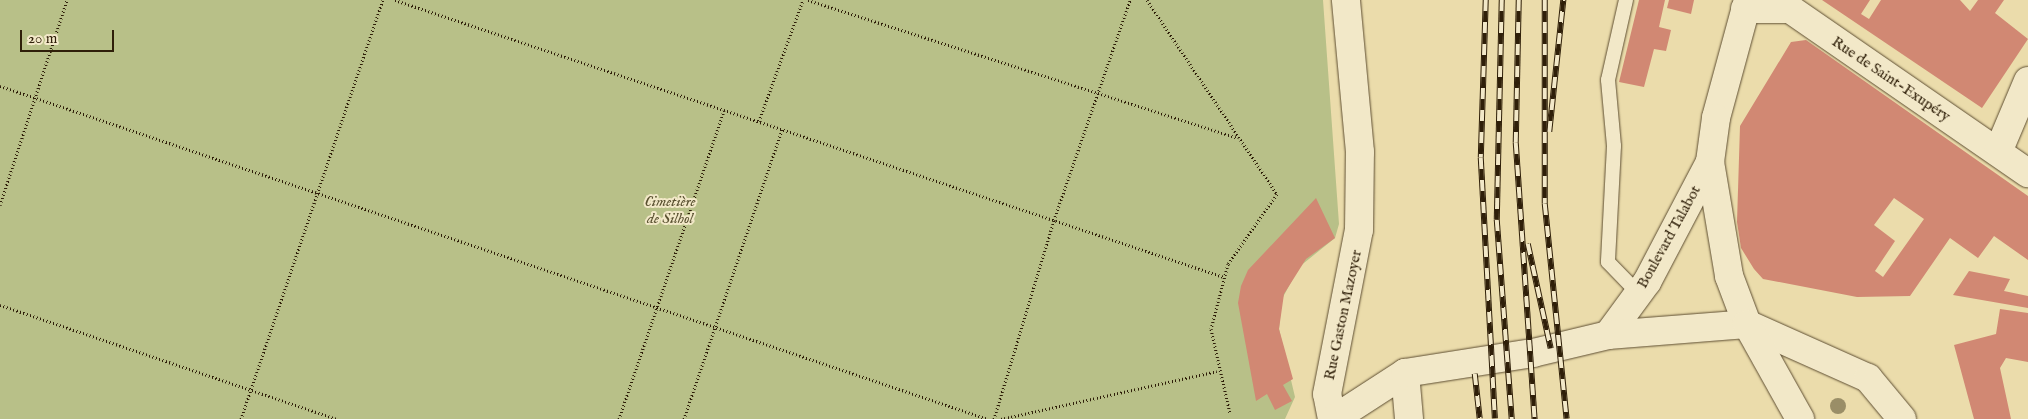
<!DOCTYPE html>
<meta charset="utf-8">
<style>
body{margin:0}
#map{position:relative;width:2028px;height:419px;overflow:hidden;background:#ebdcab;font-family:"IM FELL English",serif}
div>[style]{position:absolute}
.green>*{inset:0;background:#b8c088}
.building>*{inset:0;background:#d18873}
.path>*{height:3px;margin-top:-1.5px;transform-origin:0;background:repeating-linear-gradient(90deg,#2f1f09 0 1px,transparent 0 3.5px)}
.roads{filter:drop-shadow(0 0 1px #5e4e32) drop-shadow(0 0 1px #5e4e32)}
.service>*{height:14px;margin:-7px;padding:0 7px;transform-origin:7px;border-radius:7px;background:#f2e8c8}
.minor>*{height:28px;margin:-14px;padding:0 14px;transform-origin:14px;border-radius:14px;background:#f2e8c8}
.secondary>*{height:28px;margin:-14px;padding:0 14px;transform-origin:14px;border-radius:14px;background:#f2e8c8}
.rail>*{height:5.5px;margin-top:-2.75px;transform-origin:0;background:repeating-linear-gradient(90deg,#f2e8c8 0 11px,#2f1f09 0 22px);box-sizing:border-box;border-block:1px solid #2f1f09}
.trees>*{width:16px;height:16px;margin:-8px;border-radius:50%;background:#9a8e67}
span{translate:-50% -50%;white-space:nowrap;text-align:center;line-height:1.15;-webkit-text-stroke:4px #f2e8c8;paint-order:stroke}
.street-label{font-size:15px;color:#2f1f09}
.park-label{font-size:15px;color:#584f2f;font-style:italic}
.scale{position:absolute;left:20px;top:30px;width:94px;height:22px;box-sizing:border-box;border:2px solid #2f1f09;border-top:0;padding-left:6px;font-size:15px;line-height:18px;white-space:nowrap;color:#2f1f09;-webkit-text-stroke:4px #f2e8c8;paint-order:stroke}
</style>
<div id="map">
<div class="green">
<i style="clip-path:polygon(0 0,1323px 0,1339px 224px,1335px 238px,1299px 267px,1282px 299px,1279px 329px,1295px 397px,1285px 419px,0 419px)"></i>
</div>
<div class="building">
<i style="clip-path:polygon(1639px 0,1665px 0,1659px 27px,1671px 30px,1666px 51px,1654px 49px,1644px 87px,1619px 82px)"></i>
<i style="clip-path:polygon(1669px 0,1694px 0,1691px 14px,1667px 8px)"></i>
<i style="clip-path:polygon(1822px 0,1870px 0,1861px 14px,1869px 19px,1881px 0,1960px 0,1970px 11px,1978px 0,2004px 0,1995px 13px,2028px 39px,1982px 108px)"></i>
<i style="clip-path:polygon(evenodd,1806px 40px,2028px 196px,2028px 260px,1994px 236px,1978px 258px,1950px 238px,1910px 296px,1857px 297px,1763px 279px,1754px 269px,1741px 248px,1737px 222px,1740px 126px,1791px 42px,1806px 40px,1894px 198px,1924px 219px,1883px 277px,1875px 271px,1895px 241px,1874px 225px,1894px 198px)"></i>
<i style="clip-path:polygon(1316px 198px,1335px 238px,1306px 259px,1284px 294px,1279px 329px,1293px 379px,1283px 385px,1292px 401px,1275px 410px,1267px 394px,1256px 401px,1238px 303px,1241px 286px,1248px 270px)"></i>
<i style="clip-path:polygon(1969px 271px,2010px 279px,2004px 291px,2028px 296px,2028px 308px,1953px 295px)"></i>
<i style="clip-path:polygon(2000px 309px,2028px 313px,2028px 362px,2006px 358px,2000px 368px,2011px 419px,1974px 419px,1954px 345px,1996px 334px)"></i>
</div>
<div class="path">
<i style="left:395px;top:0;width:874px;rotate:18.48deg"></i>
<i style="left:808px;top:0;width:452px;rotate:17.8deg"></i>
<i style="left:1147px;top:0;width:234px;rotate:56.2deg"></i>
<i style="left:1277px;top:194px;width:85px;rotate:125deg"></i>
<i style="left:1228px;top:264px;width:67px;rotate:104.7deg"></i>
<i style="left:1211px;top:329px;width:86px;rotate:77.3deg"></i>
<i style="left:0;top:86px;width:1043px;rotate:18.63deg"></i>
<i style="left:759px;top:121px;width:129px;rotate:-70deg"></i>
<i style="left:0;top:205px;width:216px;rotate:-71.9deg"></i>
<i style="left:0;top:305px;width:356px;rotate:18.7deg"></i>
<i style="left:241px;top:419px;width:442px;rotate:-71.3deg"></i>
<i style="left:619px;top:419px;width:326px;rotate:-71.2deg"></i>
<i style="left:684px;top:419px;width:306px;rotate:-71.3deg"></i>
<i style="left:994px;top:419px;width:208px;rotate:-73.2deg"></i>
<i style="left:1054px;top:220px;width:233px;rotate:-70.9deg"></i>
<i style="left:1001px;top:419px;width:221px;rotate:-12.5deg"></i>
</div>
<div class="roads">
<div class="service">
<i style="left:1626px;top:0;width:82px;rotate:102.7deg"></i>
<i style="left:1608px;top:80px;width:66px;rotate:84.8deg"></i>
<i style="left:1614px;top:146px;width:116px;rotate:93deg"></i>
<i style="left:1608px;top:262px;width:43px;rotate:45.9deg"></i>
</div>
<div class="minor">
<i style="left:1745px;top:9px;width:45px"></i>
<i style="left:1790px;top:9px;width:289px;rotate:34.6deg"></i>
<i style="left:1998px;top:152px;width:77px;rotate:-67.1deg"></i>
<i style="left:1608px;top:335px;width:66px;rotate:-53.7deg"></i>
<i style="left:1647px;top:282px;width:136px;rotate:-62.3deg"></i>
<i style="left:1405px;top:373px;width:46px;rotate:85deg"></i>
<i style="left:1332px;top:419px;width:25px;rotate:-101deg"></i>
<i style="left:1327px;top:394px;width:167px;rotate:-79deg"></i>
<i style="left:1359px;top:230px;width:78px;rotate:-89.3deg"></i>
<i style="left:1360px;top:152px;width:153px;rotate:-95.3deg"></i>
<i style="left:1334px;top:419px;width:85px;rotate:-32.9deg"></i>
<i style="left:1405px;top:373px;width:130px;rotate:-8.9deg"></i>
<i style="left:1533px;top:353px;width:77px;rotate:-13.5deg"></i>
<i style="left:1608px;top:335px;width:139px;rotate:-4.5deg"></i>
<i style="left:1747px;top:324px;width:133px;rotate:24.1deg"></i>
<i style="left:1868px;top:378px;width:53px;rotate:50.3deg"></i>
</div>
<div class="secondary">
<i style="left:1748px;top:0;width:122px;rotate:105.2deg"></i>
<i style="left:1716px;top:118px;width:44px;rotate:97.8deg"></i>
<i style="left:1710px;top:162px;width:116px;rotate:80.5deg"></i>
<i style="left:1729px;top:276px;width:51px;rotate:69.4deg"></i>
<i style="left:1747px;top:324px;width:109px;rotate:60.8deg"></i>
</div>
</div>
<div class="rail">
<i style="left:1486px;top:0;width:158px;rotate:91.8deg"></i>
<i style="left:1481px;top:158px;width:261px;rotate:86.9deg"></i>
<i style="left:1502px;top:0;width:220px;rotate:91.3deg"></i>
<i style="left:1497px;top:220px;width:200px;rotate:85.7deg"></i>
<i style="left:1519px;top:0;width:143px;rotate:91.2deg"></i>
<i style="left:1516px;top:143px;width:277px;rotate:86.1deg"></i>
<i style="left:1545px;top:0;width:204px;rotate:90deg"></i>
<i style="left:1545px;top:204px;width:216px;rotate:84.2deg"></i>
<i style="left:1549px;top:132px;width:133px;rotate:-83.9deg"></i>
<i style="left:1528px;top:244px;width:107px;rotate:77.6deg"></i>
<i style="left:1475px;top:374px;width:45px;rotate:83.7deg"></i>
</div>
<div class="trees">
<i style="left:1838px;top:406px"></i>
</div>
<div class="street-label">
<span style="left:1891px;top:79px;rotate:34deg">Rue de Saint-Exupéry</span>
<span style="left:1669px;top:237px;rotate:-61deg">Boulevard Talabot</span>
<span style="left:1343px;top:315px;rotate:-78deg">Rue Gaston Mazoyer</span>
</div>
<div class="park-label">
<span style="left:670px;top:210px">Cimetière<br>de Silhol</span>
</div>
<div class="scale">20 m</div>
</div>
